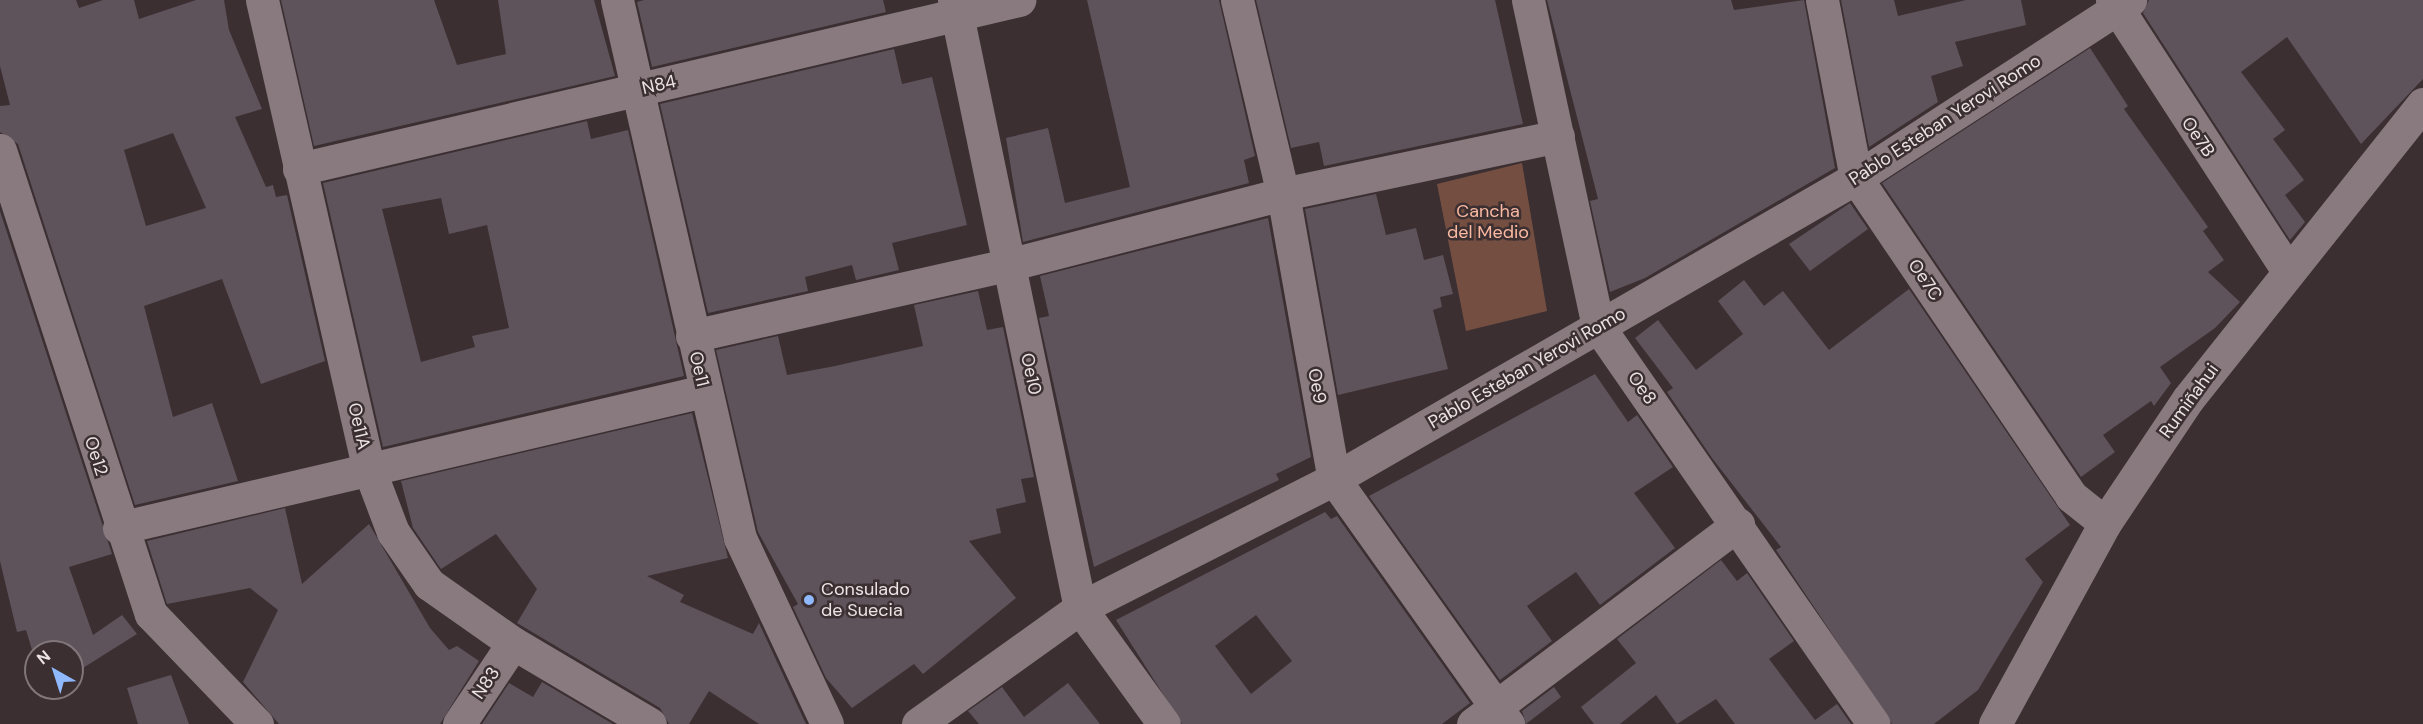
<!DOCTYPE html>
<meta charset="utf-8">
<style>
body{margin:0}
#map{position:relative;width:2423px;height:724px;overflow:hidden;background:#3b2f32;font-family:"DM Sans",sans-serif}
div>[style]{position:absolute}
.green>*{inset:0;background:#744f41}
.building>*{inset:0;background:#5e535a}
.minor>*{height:33px;margin:-16.5px;padding:0 16.5px;transform-origin:16.5px;border-radius:16.5px;background:#887a7e}
.dots>*{width:16px;height:16px;translate:-50% -50%;box-sizing:border-box;border:3px solid #3b2f32;border-radius:50%}
span{translate:-50% -50%;white-space:nowrap;text-align:center;line-height:1.15;-webkit-text-stroke:5px #3b2f32;paint-order:stroke}
.street-label{font-size:18px;color:#ebe3e5}
.park-label{font-size:18px;color:#fab9a0}
.poi-label{font-size:18px;color:#ebe3e5}
.left{translate:0 -50%;text-align:left}
.north{position:absolute;left:24px;top:640px;width:60px;height:60px;box-sizing:border-box;background:#3b2f32;border:2px solid #81777a;border-radius:50%;rotate:321deg;font-size:16px;font-weight:700;line-height:24px;text-align:center;color:#ebe3e5}
.north::after{content:'';display:block;margin:auto;width:21px;height:27px;background:#90b8fd;clip-path:polygon(50% 0,100% 100%,50% 72%,0 100%)}
</style>
<div id="map">
<div class="green">
<i style="clip-path:polygon(1522px 163px,1547px 311px,1466px 331px,1437px 184px)"></i>
</div>
<div class="building">
<i style="clip-path:polygon(evenodd,0 0,76px 0,79px 8px,103px 0,134px 0,139px 19px,196px 0,224px 0,229px 30px,262px 109px,235px 117px,266px 187px,273px 185px,276px 197px,287px 195px,325px 361px,261px 384px,222px 279px,144px 306px,173px 417px,212px 403px,238px 481px,135px 505px,18px 144px,0 132px,0 106px,10px 105px,0 66px,0 0,173px 133px,206px 208px,146px 226px,124px 150px,173px 133px)"></i>
<i style="clip-path:polygon(281px 0,434px 0,457px 65px,506px 54px,498px 0,594px 0,615px 76px,314px 146px)"></i>
<i style="clip-path:polygon(644px 0,883px 0,886px 12px,652px 67px,637px 2px)"></i>
<i style="clip-path:polygon(1087px 0,1219px 0,1255px 156px,1244px 160px,1249px 183px,1023px 242px,1006px 138px,1048px 128px,1065px 203px,1130px 187px)"></i>
<i style="clip-path:polygon(1256px 0,1495px 0,1523px 124px,1324px 166px,1319px 142px,1291px 148px)"></i>
<i style="clip-path:polygon(1547px 0,1731px 0,1734px 10px,1804px 0,1835px 168px,1645px 278px,1610px 292px,1590px 201px,1598px 199px)"></i>
<i style="clip-path:polygon(1841px 0,1894px 0,1898px 16px,1966px 0,2021px 0,2026px 25px,1955px 42px,1963px 66px,1931px 76px,1938px 102px,1869px 147px)"></i>
<i style="clip-path:polygon(2149px 0,2423px 0,2423px 79px,2361px 144px,2287px 37px,2241px 72px,2285px 130px,2273px 139px,2304px 180px,2285px 195px,2305px 222px,2290px 240px,2143px 13px)"></i>
<i style="clip-path:polygon(2090px 48px,2128px 106px,2124px 109px,2208px 227px,2203px 231px,2224px 260px,2208px 272px,2240px 302px,2215px 328px,2160px 367px,2171px 383px,2154px 406px,2151px 401px,2103px 435px,2115px 452px,2081px 477px,1882px 183px)"></i>
<i style="clip-path:polygon(894px 49px,902px 84px,932px 77px,967px 225px,892px 243px,899px 270px,856px 280px,852px 265px,805px 277px,808px 291px,708px 313px,660px 104px)"></i>
<i style="clip-path:polygon(evenodd,587px 121px,591px 139px,628px 130px,684px 376px,383px 447px,323px 183px,587px 121px,441px 198px,449px 234px,487px 225px,509px 328px,472px 336px,475px 347px,421px 362px,382px 209px,441px 198px)"></i>
<i style="clip-path:polygon(1376px 194px,1386px 235px,1416px 228px,1424px 260px,1443px 255px,1453px 294px,1440px 297px,1442px 307px,1433px 310px,1448px 369px,1338px 395px,1305px 209px)"></i>
<i style="clip-path:polygon(1850px 203px,1868px 229px,1810px 271px,1789px 244px)"></i>
<i style="clip-path:polygon(0 211px,112px 554px,69px 567px,93px 635px,122px 615px,137px 634px,75px 673px,72px 652px,36px 652px,36px 663px,26px 630px,17px 632px,0 561px)"></i>
<i style="clip-path:polygon(1268px 218px,1311px 457px,1276px 474px,1279px 480px,1094px 567px,1039px 318px,1049px 316px,1040px 276px)"></i>
<i style="clip-path:polygon(1744px 280px,1764px 306px,1783px 291px,1829px 350px,1909px 289px,2070px 525px,2025px 559px,2043px 582px,1978px 690px,1934px 724px,1892px 724px,1776px 550px,1781px 547px,1712px 458px,1667px 392px,1673px 388px,1635px 338px,1658px 320px,1696px 370px,1743px 334px,1718px 301px)"></i>
<i style="clip-path:polygon(978px 291px,987px 330px,1003px 327px,1034px 477px,1021px 479px,1026px 502px,996px 509px,1001px 533px,969px 541px,1016px 598px,923px 674px,914px 664px,852px 708px,826px 678px,793px 607px,798px 604px,758px 532px,716px 350px,778px 336px,787px 375px,835px 366px,923px 346px,914px 305px)"></i>
<i style="clip-path:polygon(1595px 374px,1628px 422px,1637px 415px,1673px 467px,1634px 493px,1675px 548px,1600px 605px,1576px 572px,1527px 606px,1552px 641px,1500px 680px,1369px 496px)"></i>
<i style="clip-path:polygon(692px 413px,728px 558px,647px 576px,684px 595px,680px 602px,753px 634px,759px 623px,806px 724px,759px 724px,709px 691px,689px 724px,669px 724px,660px 708px,517px 623px,537px 589px,496px 534px,441px 569px,413px 528px,401px 481px)"></i>
<i style="clip-path:polygon(285px 508px,302px 584px,369px 524px,430px 628px,449px 650px,457px 646px,479px 661px,440px 724px,279px 724px,243px 682px,278px 610px,250px 588px,167px 604px,147px 541px)"></i>
<i style="clip-path:polygon(evenodd,1325px 512px,1331px 519px,1337px 516px,1470px 703px,1442px 724px,1182px 724px,1116px 620px,1325px 512px,1256px 615px,1292px 661px,1251px 694px,1215px 646px,1256px 615px)"></i>
<i style="clip-path:polygon(1721px 560px,1737px 581px,1747px 573px,1794px 641px,1769px 659px,1815px 720px,1837px 704px,1851px 724px,1735px 724px,1716px 699px,1677px 724px,1656px 695px,1620px 724px,1594px 724px,1581px 707px,1636px 663px,1617px 639px)"></i>
<i style="clip-path:polygon(171px 675px,189px 724px,138px 724px,127px 688px)"></i>
<i style="clip-path:polygon(542px 682px,613px 724px,482px 724px,509px 683px,533px 697px)"></i>
<i style="clip-path:polygon(1068px 683px,1100px 724px,979px 724px,968px 711px,1002px 687px,1024px 717px)"></i>
<i style="clip-path:polygon(1554px 687px,1561px 697px,1526px 724px,1522px 711px)"></i>
</div>
<div class="minor">
<i style="left:262px;top:0;width:478px;rotate:77.2deg"></i>
<i style="left:368px;top:466px;width:71px;rotate:69.3deg"></i>
<i style="left:393px;top:532px;width:63px;rotate:55.3deg"></i>
<i style="left:429px;top:584px;width:103px;rotate:35.1deg"></i>
<i style="left:513px;top:643px;width:159px;rotate:30.6deg"></i>
<i style="left:617px;top:0;width:552px;rotate:77.12deg"></i>
<i style="left:740px;top:538px;width:205px;rotate:64.9deg"></i>
<i style="left:954px;top:0;width:621px;rotate:78.29deg"></i>
<i style="left:1080px;top:608px;width:143px;rotate:54.1deg"></i>
<i style="left:1237px;top:0;width:199px;rotate:76.7deg"></i>
<i style="left:1283px;top:194px;width:290px;rotate:79.9deg"></i>
<i style="left:1334px;top:479px;width:301px;rotate:54.6deg"></i>
<i style="left:1528px;top:0;width:333px;rotate:77.9deg"></i>
<i style="left:1598px;top:326px;width:484px;rotate:55.3deg"></i>
<i style="left:1822px;top:0;width:181px;rotate:79.2deg"></i>
<i style="left:1856px;top:178px;width:384px;rotate:55.9deg"></i>
<i style="left:2071px;top:496px;width:43px;rotate:38.5deg"></i>
<i style="left:2112px;top:0;width:323px;rotate:57deg"></i>
<i style="left:0;top:150px;width:488px;rotate:72deg"></i>
<i style="left:151px;top:614px;width:153px;rotate:46.1deg"></i>
<i style="left:299px;top:169px;width:740px;rotate:-13.21deg"></i>
<i style="left:692px;top:336px;width:324px;rotate:-12.7deg"></i>
<i style="left:1008px;top:265px;width:284px;rotate:-14.5deg"></i>
<i style="left:1283px;top:194px;width:281px;rotate:-11.9deg"></i>
<i style="left:119px;top:528px;width:601px;rotate:-13.18deg"></i>
<i style="left:459px;top:724px;width:97px;rotate:-56.3deg"></i>
<i style="left:918px;top:724px;width:199px;rotate:-35.6deg"></i>
<i style="left:1080px;top:608px;width:285px;rotate:-26.9deg"></i>
<i style="left:1334px;top:479px;width:603px;rotate:-29.97deg"></i>
<i style="left:1856px;top:178px;width:327px;rotate:-33deg"></i>
<i style="left:1473px;top:724px;width:332px;rotate:-37deg"></i>
<i style="left:1995px;top:724px;width:229px;rotate:-61.3deg"></i>
<i style="left:2105px;top:523px;width:149px;rotate:-56.2deg"></i>
<i style="left:2188px;top:399px;width:377px;rotate:-51.5deg"></i>
</div>
<div class="dots">
<i style="left:809px;top:600px;background:#90b8fd"></i>
</div>
<div class="street-label">
<span style="left:659px;top:85px;rotate:-13deg">N84</span>
<span style="left:1945px;top:120px;rotate:-33deg">Pablo Esteban Yerovi Romo</span>
<span style="left:2198px;top:137px;rotate:56deg">Oe7B</span>
<span style="left:1925px;top:280px;rotate:56deg">Oe7C</span>
<span style="left:1527px;top:368px;rotate:-30deg">Pablo Esteban Yerovi Romo</span>
<span style="left:699px;top:369px;rotate:77deg">Oe11</span>
<span style="left:1031px;top:374px;rotate:78deg">Oe10</span>
<span style="left:1317px;top:386px;rotate:80deg">Oe9</span>
<span style="left:1642px;top:388px;rotate:55deg">Oe8</span>
<span style="left:2189px;top:401px;rotate:-54deg">Rumiñahui</span>
<span style="left:359px;top:426px;rotate:77deg">Oe11A</span>
<span style="left:96px;top:456px;rotate:72deg">Oe12</span>
<span style="left:486px;top:683px;rotate:-56deg">N83</span>
</div>
<div class="park-label">
<span style="left:1488px;top:222px">Cancha<br>del Medio</span>
</div>
<div class="poi-label">
<span class="left" style="left:821px;top:600px">Consulado<br>de Suecia</span>
</div>
<div class="north">N</div>
</div>
